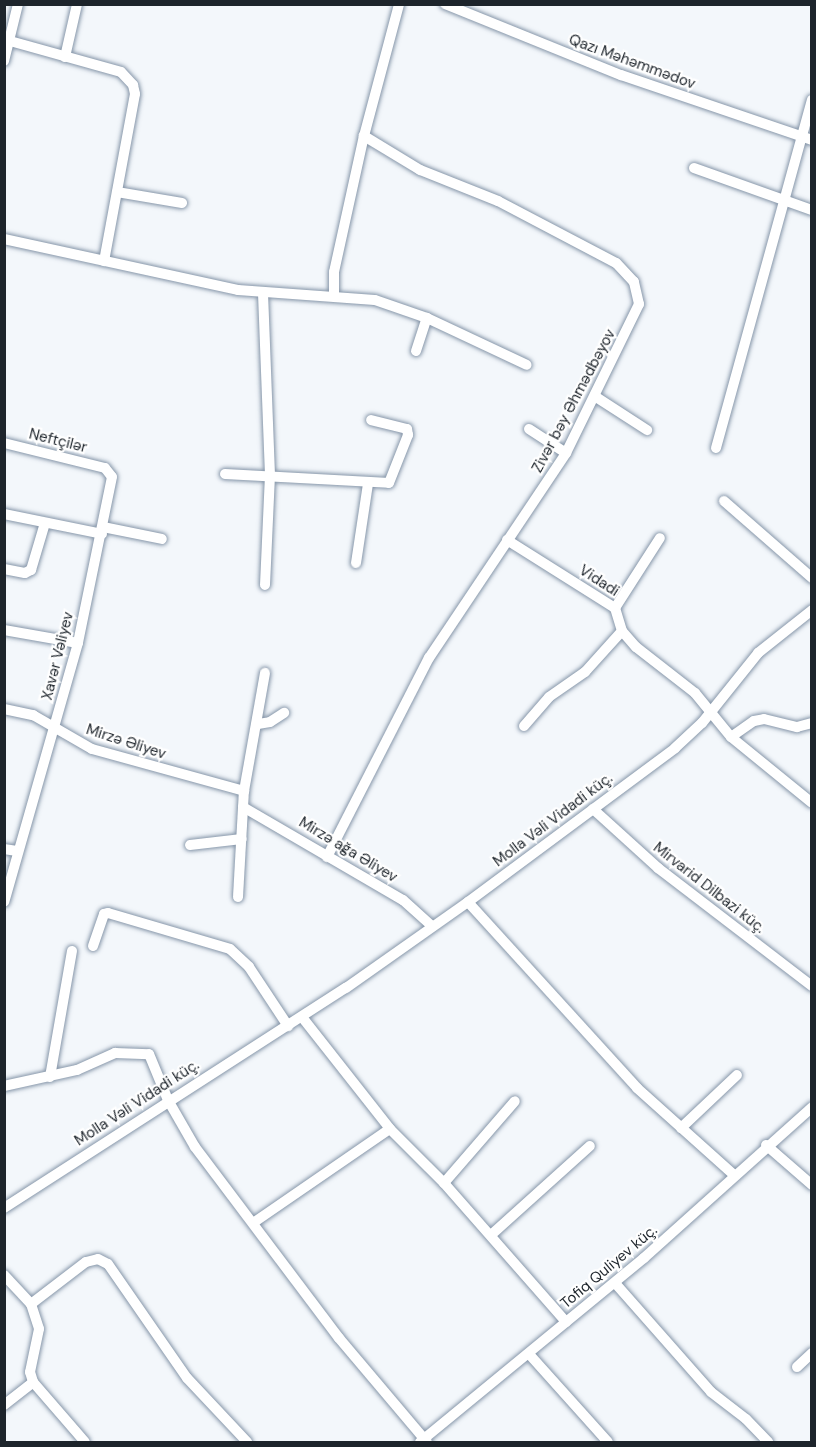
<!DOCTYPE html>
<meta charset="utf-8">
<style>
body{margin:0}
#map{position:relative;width:816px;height:1447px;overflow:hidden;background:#f3f7fb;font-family:"DM Sans",sans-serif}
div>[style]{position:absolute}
.roads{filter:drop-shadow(0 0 2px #8696a9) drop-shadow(0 0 2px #8696a9)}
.street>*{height:10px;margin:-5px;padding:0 5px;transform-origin:5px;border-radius:5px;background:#fff}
span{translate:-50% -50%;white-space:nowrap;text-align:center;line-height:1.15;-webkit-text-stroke:4.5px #fff;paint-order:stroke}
.street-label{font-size:15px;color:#1d242b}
.frame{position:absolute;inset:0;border:6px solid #1d242b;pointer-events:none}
</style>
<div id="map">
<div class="roads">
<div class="street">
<i style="left:445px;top:4px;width:190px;rotate:22deg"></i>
<i style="left:621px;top:75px;width:202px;rotate:18.8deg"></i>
<i style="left:10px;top:41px;width:115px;rotate:15.6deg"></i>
<i style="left:121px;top:72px;width:18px;rotate:47deg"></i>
<i style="left:133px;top:85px;width:9px;rotate:77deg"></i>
<i style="left:135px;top:94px;width:170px;rotate:100.5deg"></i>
<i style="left:65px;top:57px;width:54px;rotate:-77.2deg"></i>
<i style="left:4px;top:61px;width:59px;rotate:-76.2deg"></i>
<i style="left:694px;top:168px;width:125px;rotate:19.6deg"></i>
<i style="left:117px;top:192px;width:66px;rotate:9.6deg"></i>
<i style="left:4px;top:239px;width:239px;rotate:12.3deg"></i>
<i style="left:238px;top:290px;width:137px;rotate:4.2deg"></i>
<i style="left:375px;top:300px;width:55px;rotate:19.1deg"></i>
<i style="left:427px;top:318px;width:110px;rotate:25.2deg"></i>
<i style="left:263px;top:293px;width:182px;rotate:87.8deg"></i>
<i style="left:270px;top:475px;width:110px;rotate:92.6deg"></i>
<i style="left:334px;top:296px;width:24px;rotate:-90deg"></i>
<i style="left:334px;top:272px;width:139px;rotate:-77.6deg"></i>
<i style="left:364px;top:136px;width:137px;rotate:-75.1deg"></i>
<i style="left:416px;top:351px;width:35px;rotate:-72deg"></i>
<i style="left:596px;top:397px;width:61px;rotate:32.9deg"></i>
<i style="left:529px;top:429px;width:44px;rotate:33deg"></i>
<i style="left:4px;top:443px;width:104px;rotate:13.9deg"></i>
<i style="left:105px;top:468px;width:11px;rotate:52deg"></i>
<i style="left:112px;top:477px;width:169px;rotate:101.6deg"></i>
<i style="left:78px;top:643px;width:269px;rotate:105.9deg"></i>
<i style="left:716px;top:448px;width:361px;rotate:-74.6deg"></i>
<i style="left:225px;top:474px;width:164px;rotate:3.1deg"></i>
<i style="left:389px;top:483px;width:52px;rotate:-68.4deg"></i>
<i style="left:408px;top:435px;width:6px;rotate:-99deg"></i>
<i style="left:407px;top:429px;width:37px;rotate:-166deg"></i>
<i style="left:724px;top:501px;width:117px;rotate:41.2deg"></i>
<i style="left:4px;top:514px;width:100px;rotate:11.5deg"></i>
<i style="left:103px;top:527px;width:60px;rotate:11.5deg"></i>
<i style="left:507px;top:540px;width:128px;rotate:32.2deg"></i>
<i style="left:615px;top:608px;width:24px;rotate:73deg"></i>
<i style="left:622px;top:631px;width:21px;rotate:49deg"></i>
<i style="left:636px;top:647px;width:75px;rotate:37.9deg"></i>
<i style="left:695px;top:693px;width:57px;rotate:50.7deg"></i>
<i style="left:731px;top:737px;width:104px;rotate:39.2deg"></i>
<i style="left:356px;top:563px;width:80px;rotate:-81.4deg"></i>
<i style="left:4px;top:569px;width:21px;rotate:11deg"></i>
<i style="left:25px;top:573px;width:7px;rotate:-27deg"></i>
<i style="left:31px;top:570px;width:49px;rotate:-73.4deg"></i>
<i style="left:615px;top:608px;width:83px;rotate:-57.3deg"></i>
<i style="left:4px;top:630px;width:75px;rotate:10deg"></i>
<i style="left:4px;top:709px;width:30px;rotate:12deg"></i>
<i style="left:33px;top:715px;width:68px;rotate:30deg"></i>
<i style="left:92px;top:749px;width:158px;rotate:15.4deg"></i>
<i style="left:258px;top:724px;width:12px;rotate:-9deg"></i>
<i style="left:270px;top:722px;width:17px;rotate:-33deg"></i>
<i style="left:524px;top:726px;width:38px;rotate:-49deg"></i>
<i style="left:549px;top:697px;width:44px;rotate:-34.8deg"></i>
<i style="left:585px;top:672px;width:55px;rotate:-47.9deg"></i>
<i style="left:731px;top:737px;width:28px;rotate:-35deg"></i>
<i style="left:754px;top:721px;width:10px;rotate:-11deg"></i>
<i style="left:764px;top:719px;width:34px;rotate:14deg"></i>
<i style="left:797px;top:727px;width:16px;rotate:-15deg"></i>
<i style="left:243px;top:807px;width:185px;rotate:30.2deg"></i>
<i style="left:403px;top:900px;width:39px;rotate:42deg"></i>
<i style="left:593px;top:809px;width:88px;rotate:42.2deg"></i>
<i style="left:658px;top:868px;width:194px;rotate:37.5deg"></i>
<i style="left:190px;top:845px;width:52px;rotate:-6.6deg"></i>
<i style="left:4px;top:849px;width:13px;rotate:9deg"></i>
<i style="left:327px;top:857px;width:224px;rotate:-62.9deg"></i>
<i style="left:429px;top:658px;width:247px;rotate:-56.2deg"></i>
<i style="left:566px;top:453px;width:166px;rotate:-63.9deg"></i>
<i style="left:639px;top:304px;width:23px;rotate:-103deg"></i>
<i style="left:634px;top:282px;width:26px;rotate:-133deg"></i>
<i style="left:616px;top:263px;width:133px;rotate:-152.3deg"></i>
<i style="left:498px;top:201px;width:84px;rotate:-158.3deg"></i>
<i style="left:420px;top:170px;width:66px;rotate:-148.7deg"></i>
<i style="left:238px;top:897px;width:106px;rotate:-86.8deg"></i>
<i style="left:244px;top:791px;width:120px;rotate:-79.9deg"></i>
<i style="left:468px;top:902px;width:251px;rotate:47.7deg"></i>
<i style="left:637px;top:1088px;width:130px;rotate:41.9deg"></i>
<i style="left:93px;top:946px;width:34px;rotate:-71deg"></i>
<i style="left:104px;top:914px;width:4px;rotate:-14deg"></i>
<i style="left:108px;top:913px;width:127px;rotate:16.4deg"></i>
<i style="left:230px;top:949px;width:26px;rotate:43deg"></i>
<i style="left:249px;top:967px;width:71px;rotate:56.5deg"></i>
<i style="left:302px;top:1017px;width:142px;rotate:51.8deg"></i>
<i style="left:390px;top:1129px;width:76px;rotate:45deg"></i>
<i style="left:444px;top:1183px;width:185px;rotate:48.7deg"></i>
<i style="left:50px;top:1077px;width:128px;rotate:-80.1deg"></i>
<i style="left:4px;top:1086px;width:75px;rotate:-12.4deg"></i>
<i style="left:77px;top:1070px;width:42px;rotate:-24.1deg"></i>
<i style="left:115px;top:1053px;width:34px;rotate:2deg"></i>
<i style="left:149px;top:1054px;width:50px;rotate:67.6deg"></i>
<i style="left:168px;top:1100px;width:54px;rotate:60.1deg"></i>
<i style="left:195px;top:1147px;width:239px;rotate:53deg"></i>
<i style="left:339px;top:1338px;width:136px;rotate:49.8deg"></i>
<i style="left:681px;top:1128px;width:77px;rotate:-43.4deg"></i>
<i style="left:766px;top:1145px;width:61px;rotate:41deg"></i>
<i style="left:444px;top:1183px;width:108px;rotate:-49.1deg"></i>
<i style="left:4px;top:1208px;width:407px;rotate:-32.8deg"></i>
<i style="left:346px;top:988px;width:149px;rotate:-35.2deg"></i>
<i style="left:468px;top:902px;width:258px;rotate:-36.6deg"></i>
<i style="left:675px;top:748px;width:37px;rotate:-43deg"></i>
<i style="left:702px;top:723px;width:90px;rotate:-51.3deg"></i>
<i style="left:758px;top:653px;width:69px;rotate:-38.5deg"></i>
<i style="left:253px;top:1223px;width:166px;rotate:-34.5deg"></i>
<i style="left:491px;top:1235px;width:133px;rotate:-42deg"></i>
<i style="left:4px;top:1275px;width:40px;rotate:47deg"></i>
<i style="left:31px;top:1304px;width:26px;rotate:72deg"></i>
<i style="left:39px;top:1329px;width:44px;rotate:101.8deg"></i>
<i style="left:30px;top:1372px;width:10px;rotate:73deg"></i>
<i style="left:33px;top:1382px;width:79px;rotate:49.1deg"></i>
<i style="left:615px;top:1283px;width:145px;rotate:48.6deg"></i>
<i style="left:711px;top:1392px;width:44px;rotate:37.6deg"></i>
<i style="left:746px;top:1419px;width:32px;rotate:46deg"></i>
<i style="left:31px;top:1304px;width:69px;rotate:-37.4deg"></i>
<i style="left:86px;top:1262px;width:12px;rotate:-14deg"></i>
<i style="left:98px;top:1259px;width:11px;rotate:27deg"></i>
<i style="left:108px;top:1264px;width:139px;rotate:55.3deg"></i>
<i style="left:187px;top:1378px;width:88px;rotate:46.8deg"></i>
<i style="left:529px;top:1354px;width:118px;rotate:48.1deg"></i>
<i style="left:797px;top:1367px;width:21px;rotate:-43deg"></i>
<i style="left:4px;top:1405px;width:37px;rotate:-38deg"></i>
<i style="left:420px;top:1442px;width:290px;rotate:-39.4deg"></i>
<i style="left:644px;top:1258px;width:226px;rotate:-41.9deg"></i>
</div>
</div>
<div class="street-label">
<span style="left:632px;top:62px;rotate:20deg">Qazı Məhəmmədov</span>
<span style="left:574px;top:401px;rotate:-62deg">Zivər bəy Əhmədbəyov</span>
<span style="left:58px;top:441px;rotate:14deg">Neftçilər</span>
<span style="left:599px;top:581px;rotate:33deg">Vidadi</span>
<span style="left:58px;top:656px;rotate:-76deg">Xavər Vəliyev</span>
<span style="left:126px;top:742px;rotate:18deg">Mirzə Əliyev</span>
<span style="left:553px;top:820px;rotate:-37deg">Molla Vəli Vidadi küç.</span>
<span style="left:348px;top:850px;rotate:31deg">Mirzə ağa Əliyev</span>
<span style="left:709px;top:888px;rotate:38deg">Mirvarid Dilbazi küç.</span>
<span style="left:137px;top:1103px;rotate:-33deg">Molla Vəli Vidadi küç.</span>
<span style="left:609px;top:1267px;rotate:-40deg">Tofiq Quliyev küç.</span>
</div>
<div class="frame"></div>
</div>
